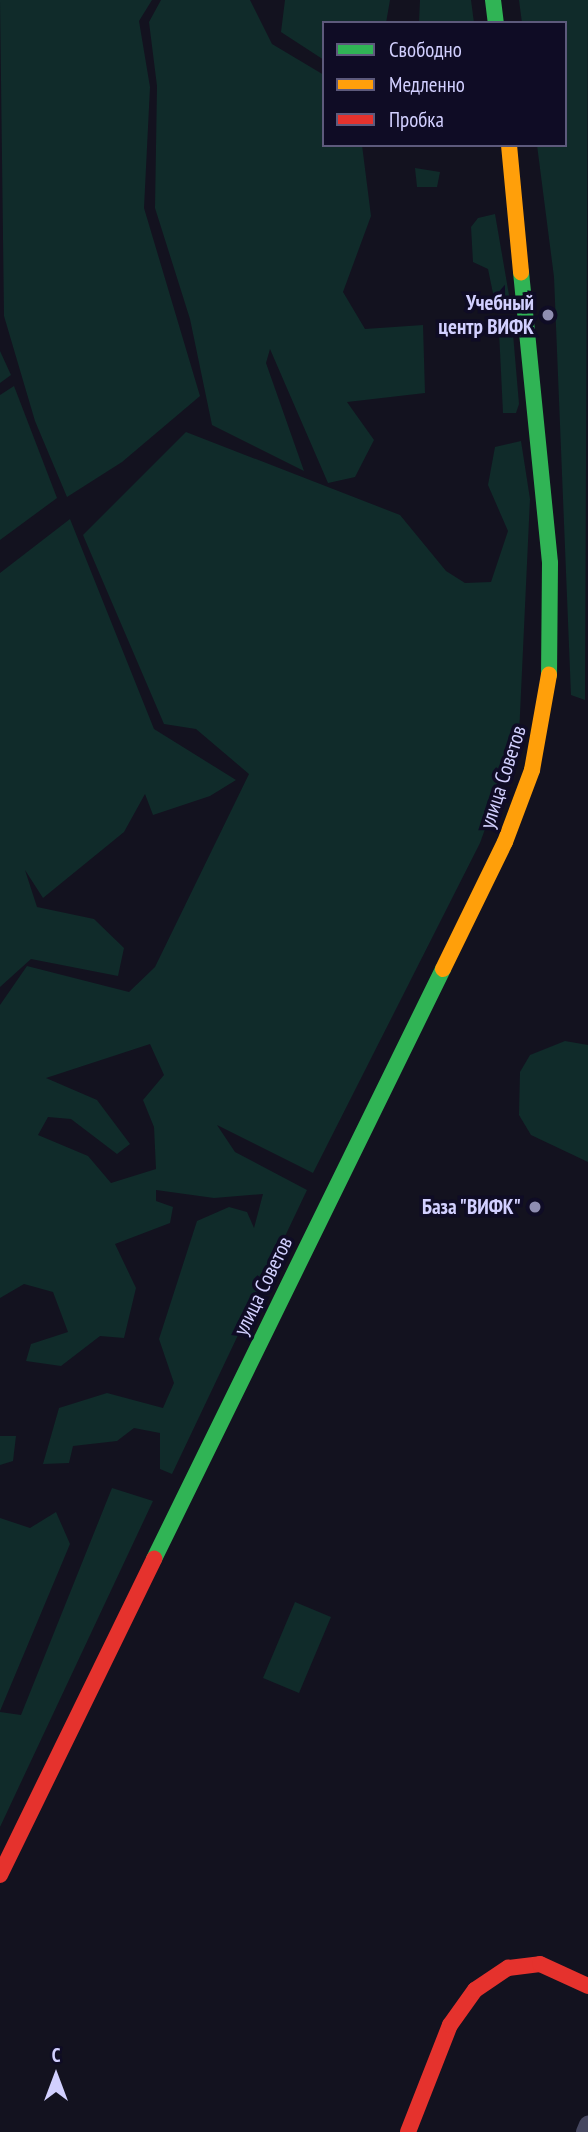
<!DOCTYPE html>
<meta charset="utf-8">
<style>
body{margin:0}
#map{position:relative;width:588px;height:2132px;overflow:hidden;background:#13121f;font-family:"PT Sans Narrow",sans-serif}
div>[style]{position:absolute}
.green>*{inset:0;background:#102b2a}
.street>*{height:18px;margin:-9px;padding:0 9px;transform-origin:9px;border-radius:9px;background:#464760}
.fast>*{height:16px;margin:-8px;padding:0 8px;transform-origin:8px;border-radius:8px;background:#30b455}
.slow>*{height:16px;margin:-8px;padding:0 8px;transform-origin:8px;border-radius:8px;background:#ff9f0a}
.jam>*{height:16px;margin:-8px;padding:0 8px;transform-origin:8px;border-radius:8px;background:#e5322d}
.dots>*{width:19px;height:19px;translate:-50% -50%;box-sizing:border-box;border:4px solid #0f0c25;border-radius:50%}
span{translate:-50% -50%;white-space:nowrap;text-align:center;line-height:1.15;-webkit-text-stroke:7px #0f0c25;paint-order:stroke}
.poi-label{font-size:21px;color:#d2d0ff;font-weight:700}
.right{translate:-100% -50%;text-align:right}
.street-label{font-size:21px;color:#d2d0ff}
.legend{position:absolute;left:322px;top:21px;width:245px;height:126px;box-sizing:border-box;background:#0f0c25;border:2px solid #5d5a7c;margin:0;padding:9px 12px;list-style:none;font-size:21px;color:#d2d0ff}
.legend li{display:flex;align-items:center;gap:14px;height:35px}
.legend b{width:35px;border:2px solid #5d5a7c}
.north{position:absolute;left:21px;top:2041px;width:70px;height:70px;-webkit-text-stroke:5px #0f0c25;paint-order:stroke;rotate:0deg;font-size:19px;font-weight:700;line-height:28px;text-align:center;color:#d2d0ff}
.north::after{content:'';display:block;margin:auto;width:24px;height:32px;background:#d2d0ff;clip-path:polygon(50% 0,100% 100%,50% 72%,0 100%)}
</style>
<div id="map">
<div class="green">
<i style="clip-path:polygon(0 0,152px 0,139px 21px,150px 87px,144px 208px,200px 396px,122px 462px,67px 497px,35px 421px,4px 316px)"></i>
<i style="clip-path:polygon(161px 0,250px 0,272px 44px,324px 75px,324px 145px,362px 145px,371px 216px,343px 292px,365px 329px,423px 325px,425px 393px,347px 402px,374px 440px,355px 477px,328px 483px,270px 349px,266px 363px,304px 471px,212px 425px,190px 319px,155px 208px,157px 86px,149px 22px)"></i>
<i style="clip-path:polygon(285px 0,390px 0,386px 23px,324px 23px,324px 60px,281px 32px)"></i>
<i style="clip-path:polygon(420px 0,471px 0,474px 23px,419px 23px)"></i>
<i style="clip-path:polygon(519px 0,588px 0,585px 700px,571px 695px,554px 277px,537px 145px,565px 145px,565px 23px,522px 23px)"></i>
<i style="clip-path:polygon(415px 168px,440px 172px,437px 187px,417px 187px)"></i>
<i style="clip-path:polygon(495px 214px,509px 295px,508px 303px,495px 303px,488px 269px,473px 262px,471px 227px,478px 218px)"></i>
<i style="clip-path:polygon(512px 322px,519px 404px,516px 413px,503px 413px,499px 331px,502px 323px)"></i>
<i style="clip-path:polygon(0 351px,11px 375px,0 383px)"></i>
<i style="clip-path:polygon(14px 386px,57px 498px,0 540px,0 395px)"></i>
<i style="clip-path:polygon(evenodd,186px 432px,400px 515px,446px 571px,465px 583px,491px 582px,508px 531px,488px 485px,495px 447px,521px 441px,530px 499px,519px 735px,480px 843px,313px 1173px,217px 1125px,235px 1152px,307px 1190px,172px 1474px,160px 1469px,160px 1433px,134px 1428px,117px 1441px,73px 1446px,69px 1463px,43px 1464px,59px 1408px,107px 1393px,163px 1408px,174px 1383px,159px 1339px,197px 1221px,229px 1207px,247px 1212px,254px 1228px,263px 1194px,214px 1198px,156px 1190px,156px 1201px,173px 1207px,170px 1223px,115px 1244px,136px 1288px,124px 1338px,100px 1336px,61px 1366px,26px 1361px,31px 1344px,68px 1332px,53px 1292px,24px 1284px,0 1298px,0 1005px,27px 966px,129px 992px,155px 967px,249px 774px,196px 729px,164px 724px,83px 535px,186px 432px,150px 1044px,164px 1075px,143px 1100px,154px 1127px,156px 1169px,111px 1183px,88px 1156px,38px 1135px,48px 1117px,71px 1119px,117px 1154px,130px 1144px,97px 1100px,46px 1078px,150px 1044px)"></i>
<i style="clip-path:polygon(70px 519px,154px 729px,236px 780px,210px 796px,153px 815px,145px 794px,124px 832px,43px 898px,25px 870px,37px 907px,94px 919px,124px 948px,118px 976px,31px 959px,0 987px,0 573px)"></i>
<i style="clip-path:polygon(565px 1041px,588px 1045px,588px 1162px,531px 1135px,519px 1115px,520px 1072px,530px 1055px)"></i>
<i style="clip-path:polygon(0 1436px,16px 1436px,13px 1461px,0 1465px)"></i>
<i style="clip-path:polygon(112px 1488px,153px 1501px,0 1827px,0 1712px,21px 1715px)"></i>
<i style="clip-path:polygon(56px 1512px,70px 1544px,0 1711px,0 1518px,30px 1528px)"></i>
<i style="clip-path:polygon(295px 1602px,331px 1617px,299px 1693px,263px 1678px)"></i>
</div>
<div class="street">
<i style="left:585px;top:2132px;width:8px;rotate:-67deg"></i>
</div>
<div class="fast">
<i style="left:493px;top:0;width:23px;rotate:83deg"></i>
<i style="left:521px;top:272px;width:292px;rotate:84.3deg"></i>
<i style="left:550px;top:563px;width:112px;rotate:90.5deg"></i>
<i style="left:154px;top:1559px;width:657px;rotate:-63.9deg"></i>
</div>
<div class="slow">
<i style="left:509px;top:145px;width:128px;rotate:84.6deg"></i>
<i style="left:443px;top:969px;width:141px;rotate:-64deg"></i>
<i style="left:505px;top:842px;width:77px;rotate:-69.4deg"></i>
<i style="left:532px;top:770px;width:97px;rotate:-79.9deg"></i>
</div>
<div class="jam">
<i style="left:0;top:1875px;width:352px;rotate:-64deg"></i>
<i style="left:408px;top:2132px;width:115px;rotate:-68.6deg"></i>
<i style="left:450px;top:2025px;width:43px;rotate:-54.5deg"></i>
<i style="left:475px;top:1990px;width:40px;rotate:-34deg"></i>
<i style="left:508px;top:1968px;width:32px;rotate:-7deg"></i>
<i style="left:540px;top:1964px;width:53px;rotate:24.6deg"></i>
</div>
<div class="dots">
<i style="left:548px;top:315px;background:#8f8eb1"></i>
<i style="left:535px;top:1207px;background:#8f8eb1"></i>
</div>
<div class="poi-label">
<span class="right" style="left:534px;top:315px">Учебный<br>центр ВИФК</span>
<span class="right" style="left:521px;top:1207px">База "ВИФК"</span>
</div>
<div class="street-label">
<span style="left:503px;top:777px;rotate:-72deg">улица Советов</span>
<span style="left:263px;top:1286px;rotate:-64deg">улица Советов</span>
</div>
<ul class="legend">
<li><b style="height:9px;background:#30b455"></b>Свободно</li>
<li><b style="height:9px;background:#ff9f0a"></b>Медленно</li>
<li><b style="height:9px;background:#e5322d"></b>Пробка</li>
</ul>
<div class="north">С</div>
</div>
